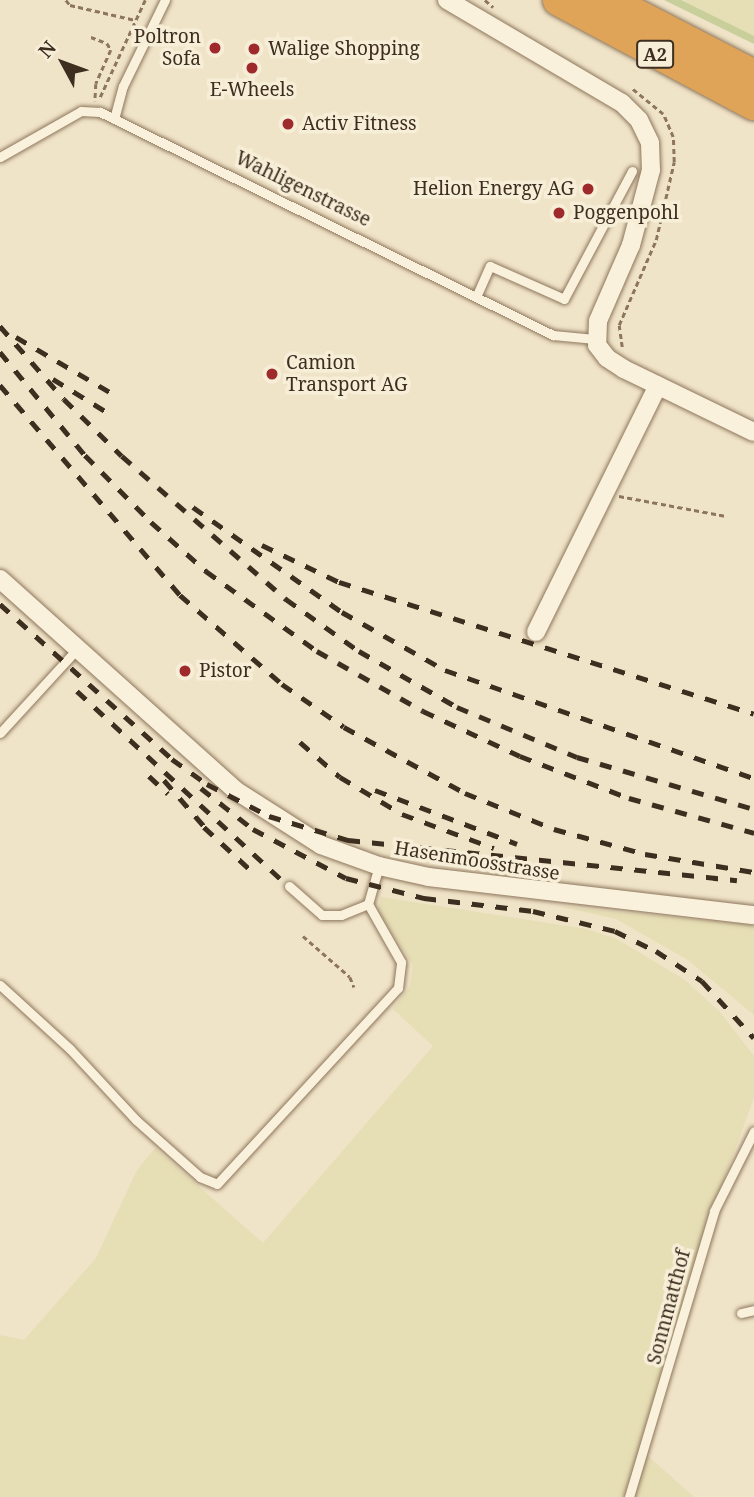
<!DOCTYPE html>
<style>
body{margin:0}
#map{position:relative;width:754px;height:1497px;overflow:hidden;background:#f0e4c8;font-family:"Noto Serif",serif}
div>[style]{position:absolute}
.farmland>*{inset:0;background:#e6deb5}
.green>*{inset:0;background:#c9cf9b}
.path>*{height:2.5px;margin-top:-1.25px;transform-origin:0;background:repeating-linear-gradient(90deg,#8d765c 0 5px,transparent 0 8.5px)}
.roads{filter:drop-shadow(0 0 2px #8d765c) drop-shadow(0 0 2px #8d765c)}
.service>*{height:9px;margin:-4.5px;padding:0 4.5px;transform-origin:4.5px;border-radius:4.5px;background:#faf1dc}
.minor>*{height:18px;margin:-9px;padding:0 9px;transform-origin:9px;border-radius:9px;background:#faf1dc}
.motorway>*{height:32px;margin:-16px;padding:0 16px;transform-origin:16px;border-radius:16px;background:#e0a458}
.rail>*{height:4.5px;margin-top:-2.25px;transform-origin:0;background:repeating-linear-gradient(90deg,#3d2e20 0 12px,transparent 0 24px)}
.dots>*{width:19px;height:19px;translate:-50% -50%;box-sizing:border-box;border:4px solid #f7eed8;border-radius:50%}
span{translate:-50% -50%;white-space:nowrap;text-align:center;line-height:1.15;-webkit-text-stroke:7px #f7eed8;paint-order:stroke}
.shield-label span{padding:2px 5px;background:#f7eed8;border:2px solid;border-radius:5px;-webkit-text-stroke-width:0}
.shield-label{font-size:18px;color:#3d2e20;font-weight:700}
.poi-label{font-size:19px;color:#3d2e20}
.right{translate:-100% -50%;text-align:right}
.left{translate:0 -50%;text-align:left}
.street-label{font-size:19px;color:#3d2e20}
.north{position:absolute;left:28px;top:28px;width:70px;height:70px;-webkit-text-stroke:5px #f7eed8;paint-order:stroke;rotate:311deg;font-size:19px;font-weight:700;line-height:28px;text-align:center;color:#3d2e20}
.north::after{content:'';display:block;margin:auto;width:24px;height:32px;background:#3d2e20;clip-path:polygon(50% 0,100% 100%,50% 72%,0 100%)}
</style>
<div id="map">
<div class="farmland">
<i style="clip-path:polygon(681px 0,754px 0,754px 36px,742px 31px)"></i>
<i style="clip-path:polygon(381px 897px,587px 929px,617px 939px,685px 980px,720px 1012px,754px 1056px,754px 1098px,710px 1217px,625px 1497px,0 1497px,0 1335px,24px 1340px,96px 1258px,137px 1170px,155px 1148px,263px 1243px,433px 1046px,393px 1009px,410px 986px,413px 965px,378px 911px)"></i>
<i style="clip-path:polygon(558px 906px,754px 925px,754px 1015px,688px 960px,616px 919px)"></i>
<i style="clip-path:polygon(647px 1455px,694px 1497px,633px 1497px)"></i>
</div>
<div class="green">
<i style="clip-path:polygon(664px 0,681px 0,754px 36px,754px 44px)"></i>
</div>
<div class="path">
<i style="left:66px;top:0;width:6px;rotate:51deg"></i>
<i style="left:70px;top:5px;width:67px;rotate:13deg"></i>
<i style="left:485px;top:0;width:11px;rotate:41deg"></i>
<i style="left:91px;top:37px;width:17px;rotate:21deg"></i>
<i style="left:107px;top:43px;width:8px;rotate:60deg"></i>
<i style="left:111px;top:50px;width:37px;rotate:114deg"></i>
<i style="left:96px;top:84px;width:17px;rotate:93deg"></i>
<i style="left:100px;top:97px;width:107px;rotate:-65.1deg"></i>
<i style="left:622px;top:347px;width:22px;rotate:-98deg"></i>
<i style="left:619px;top:325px;width:93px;rotate:-66.5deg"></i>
<i style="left:656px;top:240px;width:80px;rotate:-77deg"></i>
<i style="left:674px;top:162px;width:25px;rotate:-92deg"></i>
<i style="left:673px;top:137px;width:25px;rotate:-113deg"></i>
<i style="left:663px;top:114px;width:41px;rotate:-140.9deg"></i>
<i style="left:619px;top:496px;width:109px;rotate:10.6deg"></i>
<i style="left:303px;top:936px;width:62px;rotate:41.1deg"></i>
<i style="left:350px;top:977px;width:11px;rotate:68deg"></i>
</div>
<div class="roads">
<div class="service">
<i style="left:114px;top:119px;width:34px;rotate:-75deg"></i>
<i style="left:123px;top:86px;width:96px;rotate:-64deg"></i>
<i style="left:0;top:157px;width:93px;rotate:-29.6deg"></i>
<i style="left:81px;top:111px;width:19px;rotate:3deg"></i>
<i style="left:100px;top:112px;width:505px;rotate:26.21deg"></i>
<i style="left:553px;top:335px;width:42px;rotate:5.4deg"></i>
<i style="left:476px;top:297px;width:34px;rotate:-66deg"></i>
<i style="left:490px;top:266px;width:81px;rotate:24deg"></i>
<i style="left:564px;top:299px;width:145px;rotate:-62deg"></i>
<i style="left:0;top:733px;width:114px;rotate:-47.5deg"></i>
<i style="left:289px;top:886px;width:44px;rotate:41.3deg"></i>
<i style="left:322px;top:915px;width:19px"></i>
<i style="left:341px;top:915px;width:29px;rotate:-22deg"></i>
<i style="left:0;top:985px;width:95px;rotate:42.4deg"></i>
<i style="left:70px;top:1049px;width:97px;rotate:47.1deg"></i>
<i style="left:136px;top:1120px;width:86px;rotate:41.7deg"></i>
<i style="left:200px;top:1177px;width:18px;rotate:22deg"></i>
<i style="left:217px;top:1184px;width:267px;rotate:-47.3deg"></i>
<i style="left:398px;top:988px;width:26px;rotate:-83deg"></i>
<i style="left:401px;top:962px;width:67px;rotate:-119.6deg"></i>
<i style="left:368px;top:904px;width:40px;rotate:-74deg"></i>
<i style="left:741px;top:1313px;width:13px;rotate:-13deg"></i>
<i style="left:629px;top:1497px;width:298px;rotate:-73.4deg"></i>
<i style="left:714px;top:1211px;width:89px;rotate:-63.4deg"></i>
</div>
<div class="minor">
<i style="left:447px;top:0;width:203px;rotate:30.5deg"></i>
<i style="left:622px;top:103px;width:24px;rotate:45deg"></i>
<i style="left:639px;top:120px;width:25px;rotate:64deg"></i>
<i style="left:650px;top:143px;width:27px;rotate:88deg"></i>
<i style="left:651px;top:170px;width:78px;rotate:104.9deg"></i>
<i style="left:631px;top:245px;width:83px;rotate:113.5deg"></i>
<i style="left:598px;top:321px;width:24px;rotate:92deg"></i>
<i style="left:597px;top:345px;width:16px;rotate:52deg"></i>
<i style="left:607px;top:358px;width:20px;rotate:33deg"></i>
<i style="left:624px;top:369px;width:144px;rotate:25.9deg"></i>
<i style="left:0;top:579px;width:316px;rotate:41.9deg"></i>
<i style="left:235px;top:790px;width:102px;rotate:32.6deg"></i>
<i style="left:321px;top:845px;width:62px;rotate:19.9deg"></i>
<i style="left:379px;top:866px;width:51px;rotate:12.4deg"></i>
<i style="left:429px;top:877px;width:327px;rotate:6.7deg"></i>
<i style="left:536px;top:632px;width:275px;rotate:-63.7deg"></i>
</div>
<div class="motorway">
<i style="left:559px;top:0;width:221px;rotate:28.1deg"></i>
<i style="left:607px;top:0;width:165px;rotate:27.3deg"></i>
</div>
</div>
<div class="rail">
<i style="left:0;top:326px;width:97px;rotate:48.8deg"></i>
<i style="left:64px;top:399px;width:81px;rotate:44.5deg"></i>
<i style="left:122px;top:456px;width:218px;rotate:41.1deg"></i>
<i style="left:286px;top:599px;width:90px;rotate:35.5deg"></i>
<i style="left:359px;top:651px;width:113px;rotate:29.7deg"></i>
<i style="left:457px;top:707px;width:130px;rotate:22.6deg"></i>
<i style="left:577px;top:757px;width:184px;rotate:16.4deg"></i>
<i style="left:16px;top:337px;width:113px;rotate:30.4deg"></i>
<i style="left:0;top:352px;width:134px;rotate:50.5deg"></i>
<i style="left:85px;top:455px;width:94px;rotate:45.4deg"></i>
<i style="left:151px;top:522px;width:74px;rotate:41.7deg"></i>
<i style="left:206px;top:571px;width:137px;rotate:35.8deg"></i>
<i style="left:317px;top:651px;width:122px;rotate:29.5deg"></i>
<i style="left:423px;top:711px;width:107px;rotate:24.9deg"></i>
<i style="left:520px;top:756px;width:117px;rotate:21.1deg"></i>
<i style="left:629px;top:798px;width:130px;rotate:15.6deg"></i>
<i style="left:53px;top:379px;width:61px;rotate:31.6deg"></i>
<i style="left:0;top:385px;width:277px;rotate:49.4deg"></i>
<i style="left:180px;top:595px;width:135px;rotate:41.1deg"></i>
<i style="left:282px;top:684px;width:75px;rotate:34.7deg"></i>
<i style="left:344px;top:727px;width:138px;rotate:28.6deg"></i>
<i style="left:465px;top:793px;width:96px;rotate:22deg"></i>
<i style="left:554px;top:829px;width:94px;rotate:15.4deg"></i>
<i style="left:645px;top:854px;width:110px;rotate:9.4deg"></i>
<i style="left:193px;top:507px;width:182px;rotate:35.2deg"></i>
<i style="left:342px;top:612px;width:118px;rotate:29.4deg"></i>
<i style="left:445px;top:670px;width:327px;rotate:19.3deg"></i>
<i style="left:262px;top:545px;width:85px;rotate:25.7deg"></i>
<i style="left:339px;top:582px;width:435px;rotate:17.6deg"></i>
<i style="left:0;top:604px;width:232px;rotate:42deg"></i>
<i style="left:172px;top:759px;width:43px;rotate:35.5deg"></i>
<i style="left:207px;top:784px;width:70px;rotate:27.3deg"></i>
<i style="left:269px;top:816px;width:83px;rotate:16.9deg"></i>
<i style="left:348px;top:840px;width:391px;rotate:5.9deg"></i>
<i style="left:77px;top:691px;width:277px;rotate:42.7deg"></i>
<i style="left:300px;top:742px;width:53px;rotate:41.2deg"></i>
<i style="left:340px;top:777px;width:72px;rotate:30.8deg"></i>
<i style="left:402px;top:814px;width:98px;rotate:20.3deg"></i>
<i style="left:149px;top:776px;width:26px;rotate:43deg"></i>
<i style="left:164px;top:780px;width:70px;rotate:49deg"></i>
<i style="left:201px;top:788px;width:66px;rotate:38.3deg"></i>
<i style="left:253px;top:829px;width:105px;rotate:27.8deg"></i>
<i style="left:346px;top:878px;width:81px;rotate:14.4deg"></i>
<i style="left:424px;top:898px;width:110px;rotate:6.8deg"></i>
<i style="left:533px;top:911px;width:84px;rotate:13.7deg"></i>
<i style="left:615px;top:931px;width:46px;rotate:26deg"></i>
<i style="left:656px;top:951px;width:55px;rotate:33.1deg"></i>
<i style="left:702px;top:981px;width:77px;rotate:47.6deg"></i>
<i style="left:375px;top:790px;width:152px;rotate:20.8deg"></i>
<i style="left:204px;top:827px;width:71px;rotate:42.7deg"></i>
</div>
<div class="dots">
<i style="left:215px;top:48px;background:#9e2a2b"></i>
<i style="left:254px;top:49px;background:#9e2a2b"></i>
<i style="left:252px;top:68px;background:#9e2a2b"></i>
<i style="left:288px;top:124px;background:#9e2a2b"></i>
<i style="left:588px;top:189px;background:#9e2a2b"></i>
<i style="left:559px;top:213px;background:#9e2a2b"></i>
<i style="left:272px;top:374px;background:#9e2a2b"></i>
<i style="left:185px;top:671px;background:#9e2a2b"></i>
</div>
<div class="shield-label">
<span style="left:655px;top:54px">A2</span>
</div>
<div class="poi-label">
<span class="right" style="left:201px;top:48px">Poltron<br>Sofa</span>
<span class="left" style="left:268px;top:49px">Walige Shopping</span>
<span style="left:252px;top:90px">E-Wheels</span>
<span class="left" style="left:302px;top:124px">Activ Fitness</span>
<span class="right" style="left:574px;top:189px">Helion Energy AG</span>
<span class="left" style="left:573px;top:213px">Poggenpohl</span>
<span class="left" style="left:286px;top:374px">Camion<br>Transport AG</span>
<span class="left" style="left:199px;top:671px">Pistor</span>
</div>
<div class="street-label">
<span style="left:303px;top:189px;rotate:26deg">Wahligenstrasse</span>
<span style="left:477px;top:861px;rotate:9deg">Hasenmoosstrasse</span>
<span style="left:669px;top:1307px;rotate:-75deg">Sonnmatthof</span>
</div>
<div class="north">N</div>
</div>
